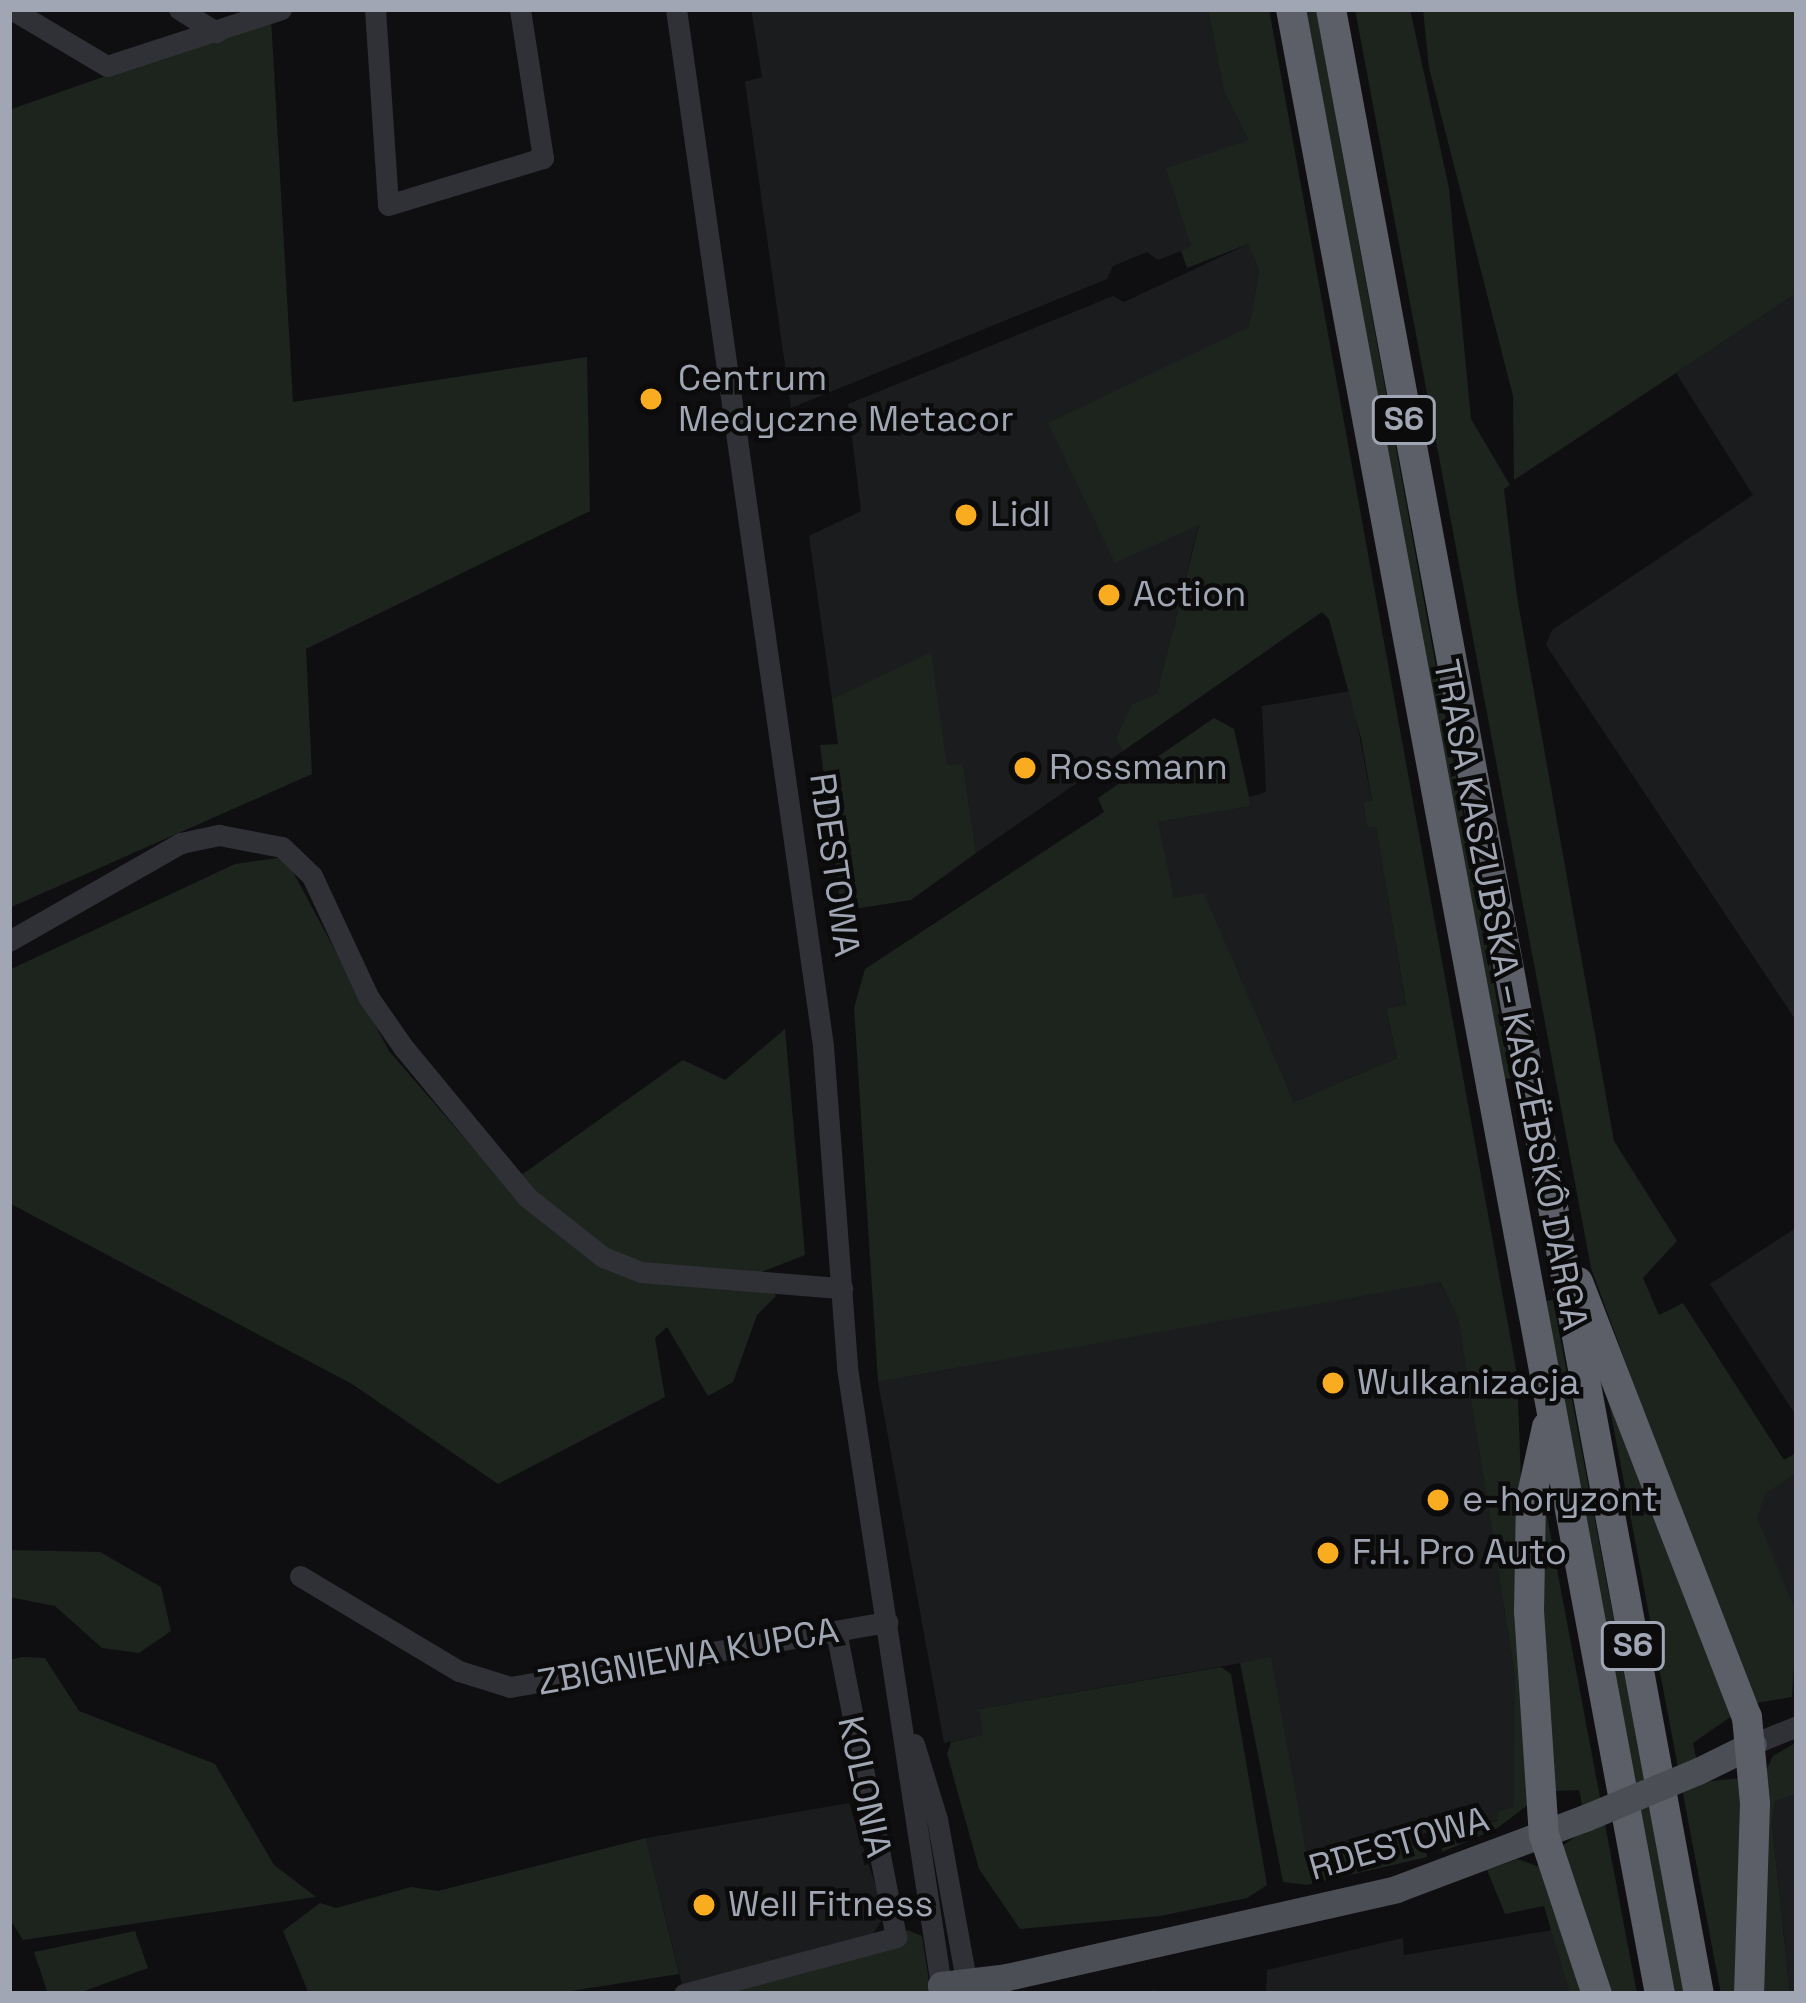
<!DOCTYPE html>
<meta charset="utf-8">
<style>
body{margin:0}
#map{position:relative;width:1806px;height:2003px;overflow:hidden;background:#0f0f11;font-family:"Space Grotesk",sans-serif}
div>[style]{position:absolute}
.built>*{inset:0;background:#1b1c1e}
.green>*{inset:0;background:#1c241d}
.stream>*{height:4.5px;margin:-2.25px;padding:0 2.25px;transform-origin:2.25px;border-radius:2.25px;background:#262e35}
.minor>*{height:21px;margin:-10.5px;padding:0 10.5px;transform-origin:10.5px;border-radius:10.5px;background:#303136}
.major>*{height:27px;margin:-13.5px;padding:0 13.5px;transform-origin:13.5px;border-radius:13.5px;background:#4c4e55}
.highway>*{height:30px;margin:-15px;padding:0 15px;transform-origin:15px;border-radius:15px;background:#5c5f67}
.major-bridge>*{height:27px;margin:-13.5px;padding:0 13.5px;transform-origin:13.5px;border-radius:13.5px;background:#4c4e55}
.dots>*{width:33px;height:33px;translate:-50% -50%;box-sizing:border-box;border:6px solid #0b0b0c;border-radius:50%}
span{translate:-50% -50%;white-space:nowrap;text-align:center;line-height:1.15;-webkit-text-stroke:9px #0b0b0c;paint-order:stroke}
.shield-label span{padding:3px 9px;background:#0b0b0c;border:3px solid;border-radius:9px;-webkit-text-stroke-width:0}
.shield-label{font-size:33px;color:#a0a6b3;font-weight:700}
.poi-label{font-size:36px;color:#a0a6b3}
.left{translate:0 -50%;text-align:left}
.street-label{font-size:36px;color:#a0a6b3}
.frame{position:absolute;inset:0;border:12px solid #a0a6b3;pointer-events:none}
</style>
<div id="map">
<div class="built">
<i style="clip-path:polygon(751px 9px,1208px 9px,1224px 92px,1250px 141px,1191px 247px,1158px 260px,1147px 252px,1113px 266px,1107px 279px,791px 408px,745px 82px,762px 77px)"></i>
<i style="clip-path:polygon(1248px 244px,1259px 271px,1249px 328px,1049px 423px,1199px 523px,1157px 695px,1117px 738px,1123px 751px,976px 853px,963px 765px,947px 766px,930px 653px,832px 699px,809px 536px,861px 511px,848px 404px,1113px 296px,1124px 302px)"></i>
<i style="clip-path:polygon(1797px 293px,1797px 1022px,1546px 645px,1552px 630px,1753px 495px,1676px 373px)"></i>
<i style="clip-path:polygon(1351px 691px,1372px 802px,1363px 804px,1367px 827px,1376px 826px,1406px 1006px,1386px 1010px,1397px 1058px,1294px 1102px,1204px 894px,1174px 899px,1157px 822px,1251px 806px,1249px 797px,1266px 792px,1262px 706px)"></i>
<i style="clip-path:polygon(1797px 1227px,1797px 1417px,1710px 1284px)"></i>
<i style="clip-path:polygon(1439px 1281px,1458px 1316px,1515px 1677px,1515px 1808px,1498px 1820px,1307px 1855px,1270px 1658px,979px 1709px,984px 1735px,944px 1743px,878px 1382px)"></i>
<i style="clip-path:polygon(1732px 1426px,1773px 1487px,1797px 1472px,1797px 1673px)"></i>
<i style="clip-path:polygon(1797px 1793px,1797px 1994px,1790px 1994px,1772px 1824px,1775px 1802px)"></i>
<i style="clip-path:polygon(849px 1803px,885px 1915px,867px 1943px,683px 1989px,646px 1838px)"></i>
<i style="clip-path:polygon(1553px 1930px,1570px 1994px,1266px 1994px,1267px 1970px,1403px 1938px,1404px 1955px)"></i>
</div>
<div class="green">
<i style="clip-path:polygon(1208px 9px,1269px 9px,1517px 1374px,1533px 1801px,1496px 1829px,1442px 1852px,1441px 1831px,1497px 1821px,1498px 1812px,1514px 1807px,1515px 1677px,1458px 1317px,1440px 1282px,878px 1382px,854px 1008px,865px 969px,1104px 812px,1098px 798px,1214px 718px,1234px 729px,1251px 806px,1158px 822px,1174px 898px,1204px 893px,1294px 1102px,1397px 1058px,1386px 1009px,1406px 1005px,1376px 827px,1367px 827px,1363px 803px,1372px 801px,1361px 738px,1329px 619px,1322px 612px,1123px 751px,1116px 739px,1132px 704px,1157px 694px,1199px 525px,1115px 563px,1048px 423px,1249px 327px,1259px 271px,1248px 244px,1187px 268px,1181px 251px,1191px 246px,1166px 168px,1249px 140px,1224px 92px)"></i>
<i style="clip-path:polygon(1306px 9px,1316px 9px,1511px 1078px,1501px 1080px)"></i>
<i style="clip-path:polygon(1355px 9px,1410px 9px,1449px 188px,1471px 419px,1510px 485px,1504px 489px,1517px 597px,1614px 1141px,1677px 1241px,1643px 1278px,1659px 1315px,1683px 1303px,1784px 1460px,1797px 1452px,1797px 1472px,1765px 1494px,1757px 1518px,1797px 1614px,1792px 1697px,1751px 1704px,1591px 1268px)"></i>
<i style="clip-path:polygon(1423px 9px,1797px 9px,1797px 293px,1514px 480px,1513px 396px,1429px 68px)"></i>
<i style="clip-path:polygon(271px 18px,293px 402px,587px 357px,590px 511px,306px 649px,312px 774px,9px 908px,9px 110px)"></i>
<i style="clip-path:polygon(931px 652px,947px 765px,963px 764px,976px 853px,911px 900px,841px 911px,820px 745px,838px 744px,832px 699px)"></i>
<i style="clip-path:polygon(285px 857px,389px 1051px,506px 1186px,683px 1060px,725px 1080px,785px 1029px,805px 1255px,759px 1273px,776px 1296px,757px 1315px,733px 1382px,708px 1396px,667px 1327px,655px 1338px,665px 1397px,498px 1484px,352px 1384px,9px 1203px,9px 970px,235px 864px)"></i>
<i style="clip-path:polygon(1553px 1300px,1685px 1994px,1674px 1994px,1542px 1301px)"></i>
<i style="clip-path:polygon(1607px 1393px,1736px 1713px,1693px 1743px,1701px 1782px,1742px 1778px,1741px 1994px,1721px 1994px)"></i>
<i style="clip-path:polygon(1544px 1500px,1637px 1994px,1605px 1994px,1559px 1848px,1587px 1829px,1579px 1790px,1553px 1791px,1544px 1709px)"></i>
<i style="clip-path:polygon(9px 1550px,100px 1552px,161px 1587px,171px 1631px,139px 1653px,102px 1648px,55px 1606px,9px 1597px)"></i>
<i style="clip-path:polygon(23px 1657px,45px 1658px,79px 1711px,215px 1764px,274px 1865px,316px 1897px,23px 1940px,9px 1918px,9px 1660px)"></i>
<i style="clip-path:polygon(1271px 1657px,1307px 1855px,1423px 1834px,1427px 1857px,1307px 1885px,1283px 1882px,1240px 1663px)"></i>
<i style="clip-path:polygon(1221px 1667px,1231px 1674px,1267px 1885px,1247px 1898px,1160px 1916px,1020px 1929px,979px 1869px,947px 1754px,951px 1742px,983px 1735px,979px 1709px)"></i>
<i style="clip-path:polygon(1797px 1742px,1797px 1793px,1775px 1802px,1772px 1824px,1790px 1994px,1756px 1994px,1764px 1775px,1773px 1756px)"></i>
<i style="clip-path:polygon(646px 1838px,679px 1974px,552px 1994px,309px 1994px,283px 1931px,320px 1903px,336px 1908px,411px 1887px,438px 1891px)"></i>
<i style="clip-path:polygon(1518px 1859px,1542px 1868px,1589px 1994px,1570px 1994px,1544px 1906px,1505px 1914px,1487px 1870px)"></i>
<i style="clip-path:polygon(907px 1930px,922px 1936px,931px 1994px,708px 1994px)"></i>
<i style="clip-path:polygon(135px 1931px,148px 1968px,76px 1994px,48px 1994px,34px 1952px)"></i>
</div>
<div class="stream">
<i style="left:1153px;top:1994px;width:1px;rotate:-90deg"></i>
</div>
<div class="minor">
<i style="left:11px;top:9px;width:112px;rotate:30.7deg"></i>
<i style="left:107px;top:66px;width:183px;rotate:-18.1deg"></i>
<i style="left:179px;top:9px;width:44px;rotate:31.9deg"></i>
<i style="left:375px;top:9px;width:196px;rotate:86.2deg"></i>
<i style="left:388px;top:205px;width:162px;rotate:-16.9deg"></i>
<i style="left:543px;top:158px;width:151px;rotate:-98.8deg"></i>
<i style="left:676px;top:9px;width:1047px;rotate:81.93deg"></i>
<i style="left:823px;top:1046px;width:323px;rotate:85.7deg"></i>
<i style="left:847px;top:1368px;width:624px;rotate:81.34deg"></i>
<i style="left:9px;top:941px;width:198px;rotate:-29.7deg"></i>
<i style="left:181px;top:843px;width:39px;rotate:-12deg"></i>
<i style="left:219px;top:835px;width:64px;rotate:10.8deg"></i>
<i style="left:282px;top:847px;width:42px;rotate:44deg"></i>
<i style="left:312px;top:876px;width:135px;rotate:65deg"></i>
<i style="left:369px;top:998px;width:60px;rotate:55.2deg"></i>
<i style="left:403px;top:1047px;width:195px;rotate:50.4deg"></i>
<i style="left:527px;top:1197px;width:97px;rotate:38.3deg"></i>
<i style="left:603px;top:1257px;width:41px;rotate:21.5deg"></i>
<i style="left:641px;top:1272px;width:202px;rotate:4.6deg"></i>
<i style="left:300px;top:1576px;width:185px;rotate:30.9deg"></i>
<i style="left:459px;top:1671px;width:53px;rotate:17.4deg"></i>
<i style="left:510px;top:1687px;width:383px;rotate:-9.8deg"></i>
<i style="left:914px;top:1744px;width:78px;rotate:73deg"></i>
<i style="left:937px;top:1819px;width:164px;rotate:79.8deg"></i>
<i style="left:1753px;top:1744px;width:48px;rotate:-22.2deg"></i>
<i style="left:684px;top:1994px;width:220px;rotate:-15deg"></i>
<i style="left:896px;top:1937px;width:311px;rotate:-101.1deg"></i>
</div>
<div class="major">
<i style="left:1698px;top:1771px;width:61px;rotate:-26.1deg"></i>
<i style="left:943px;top:1994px;width:9px;rotate:-103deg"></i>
<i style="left:941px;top:1985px;width:66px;rotate:-6.9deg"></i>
<i style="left:1007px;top:1977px;width:399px;rotate:-12.7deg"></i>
<i style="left:1396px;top:1889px;width:202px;rotate:-20.6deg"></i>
</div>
<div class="highway">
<i style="left:1291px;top:9px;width:2019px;rotate:79.47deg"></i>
<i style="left:1331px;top:9px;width:2019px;rotate:79.5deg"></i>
<i style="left:1578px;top:1282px;width:467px;rotate:68.8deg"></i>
<i style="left:1747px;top:1717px;width:87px;rotate:84.7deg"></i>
<i style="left:1755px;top:1804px;width:190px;rotate:91.8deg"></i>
<i style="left:1547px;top:1427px;width:74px;rotate:102.5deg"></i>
<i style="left:1531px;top:1499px;width:112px;rotate:91deg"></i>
<i style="left:1529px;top:1611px;width:225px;rotate:86.2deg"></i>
<i style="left:1544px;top:1835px;width:168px;rotate:71.6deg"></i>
</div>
<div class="major-bridge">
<i style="left:1585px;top:1818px;width:122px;rotate:-22.6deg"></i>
</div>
<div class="dots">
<i style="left:651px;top:399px;background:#f9ac20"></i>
<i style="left:966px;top:515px;background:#f9ac20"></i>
<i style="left:1109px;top:595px;background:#f9ac20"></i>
<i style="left:1025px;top:768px;background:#f9ac20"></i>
<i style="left:1333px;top:1383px;background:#f9ac20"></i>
<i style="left:1438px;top:1500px;background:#f9ac20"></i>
<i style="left:1328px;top:1553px;background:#f9ac20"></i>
<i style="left:704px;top:1905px;background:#f9ac20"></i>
</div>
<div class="shield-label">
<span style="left:1404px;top:420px">S6</span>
<span style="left:1633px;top:1646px">S6</span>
</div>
<div class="poi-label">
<span class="left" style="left:678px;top:399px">Centrum<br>Medyczne Metacor</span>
<span class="left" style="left:990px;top:515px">Lidl</span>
<span class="left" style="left:1133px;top:595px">Action</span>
<span class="left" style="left:1049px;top:768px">Rossmann</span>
<span class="left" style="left:1357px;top:1383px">Wulkanizacja</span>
<span class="left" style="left:1462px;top:1500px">e-horyzont</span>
<span class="left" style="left:1352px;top:1553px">F.H. Pro Auto</span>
<span class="left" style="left:728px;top:1905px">Well Fitness</span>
</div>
<div class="street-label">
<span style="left:834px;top:865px;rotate:82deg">RDESTOWA</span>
<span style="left:1510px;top:995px;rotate:79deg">TRASA KASZUBSKA – KASZËBSKÔ DARGA</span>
<span style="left:688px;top:1657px;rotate:-10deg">ZBIGNIEWA KUPCA</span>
<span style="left:864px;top:1787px;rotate:78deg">KOLONIA</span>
<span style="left:1399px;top:1844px;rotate:-16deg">RDESTOWA</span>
</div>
<div class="frame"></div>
</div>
